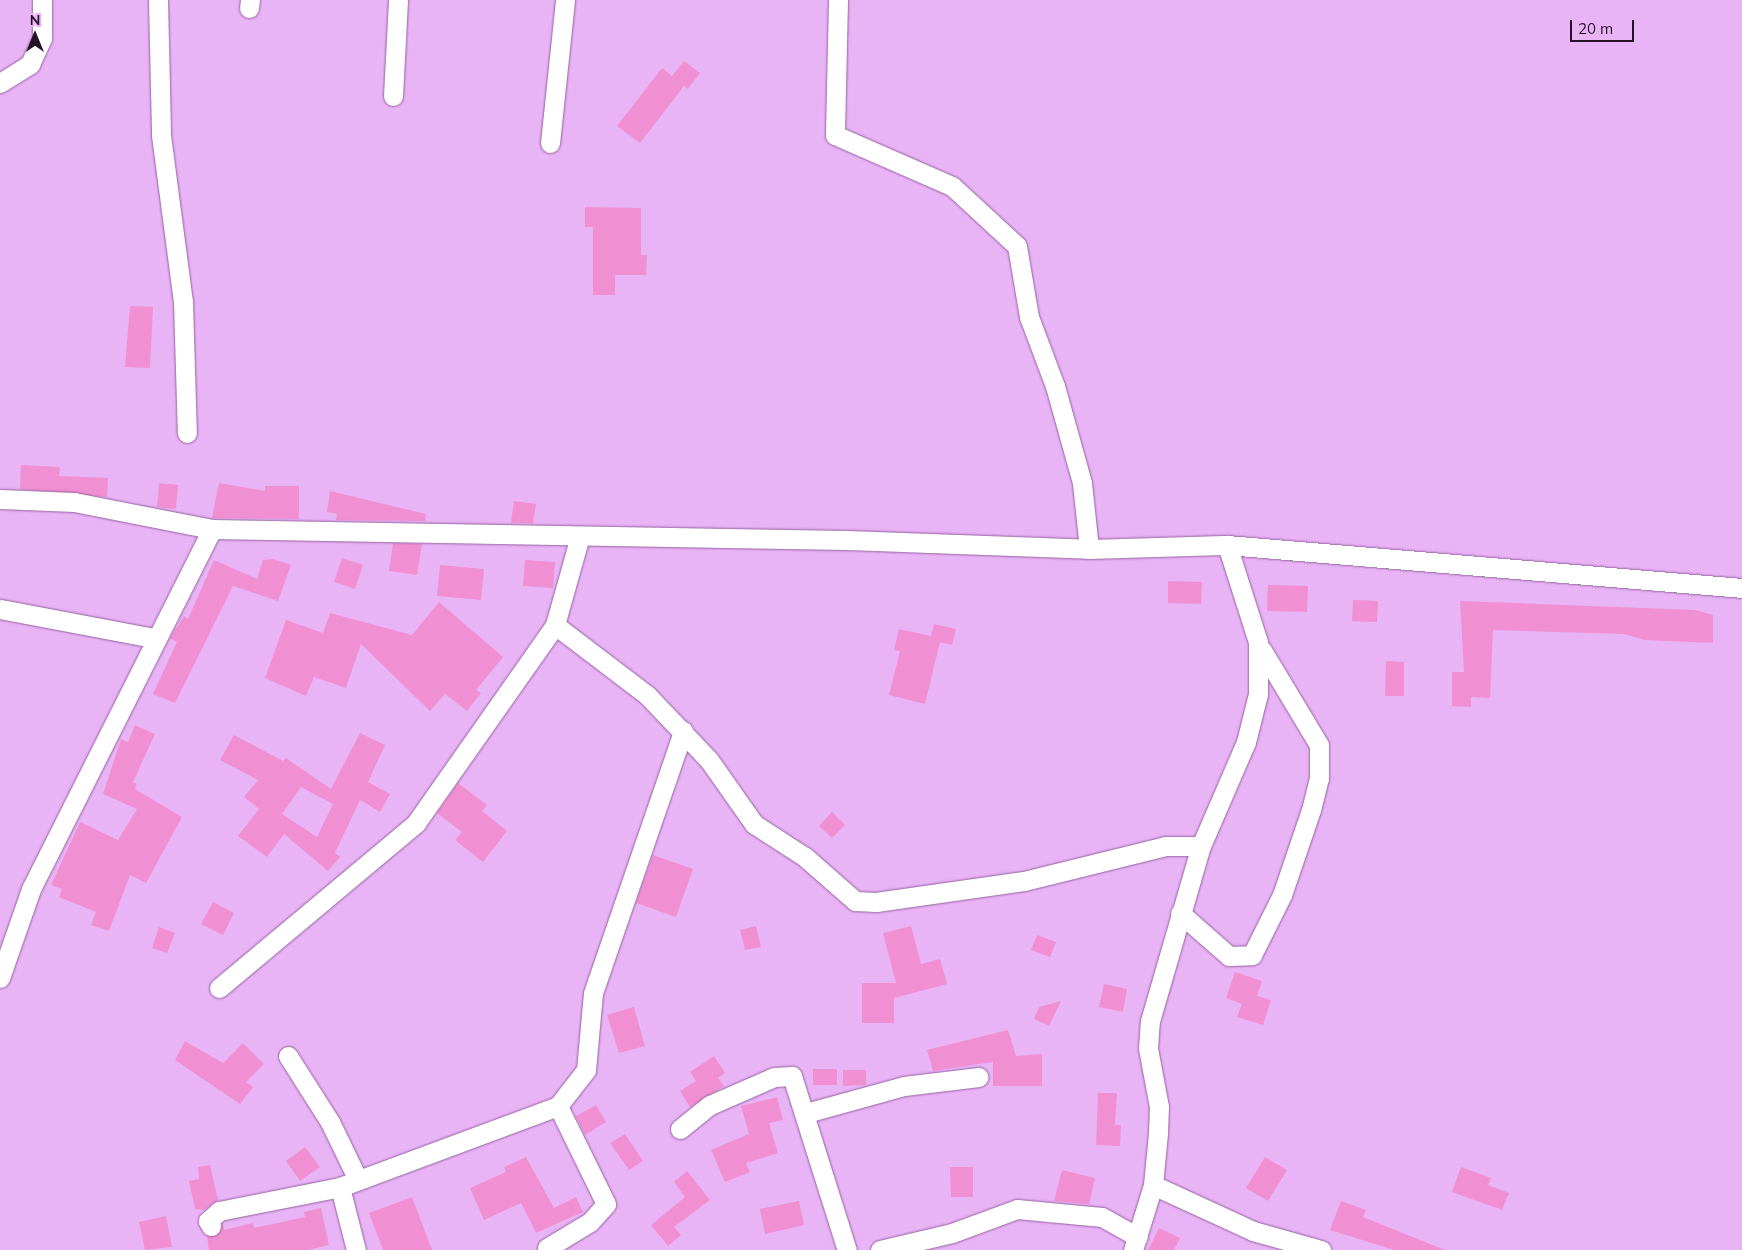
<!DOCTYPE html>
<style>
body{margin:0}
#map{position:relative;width:1742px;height:1250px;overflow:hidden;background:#e9b4f6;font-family:Mulish,sans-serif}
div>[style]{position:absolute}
.building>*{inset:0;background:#f090d2}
.roads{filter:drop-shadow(0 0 1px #9563a1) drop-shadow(0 0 1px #9563a1)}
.street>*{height:19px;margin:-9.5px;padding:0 9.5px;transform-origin:9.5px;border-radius:9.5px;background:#fff}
span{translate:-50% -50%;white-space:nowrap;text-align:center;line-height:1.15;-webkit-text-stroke:4px #e9b4f6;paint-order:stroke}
.north{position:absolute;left:10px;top:10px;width:50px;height:50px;-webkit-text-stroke:4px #e9b4f6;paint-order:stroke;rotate:0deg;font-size:14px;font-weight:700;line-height:20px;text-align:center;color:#241029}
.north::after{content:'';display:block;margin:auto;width:18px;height:22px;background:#241029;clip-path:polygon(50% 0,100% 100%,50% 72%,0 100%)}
.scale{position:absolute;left:1570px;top:20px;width:64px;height:22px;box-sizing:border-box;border:2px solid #241029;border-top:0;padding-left:6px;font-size:15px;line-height:18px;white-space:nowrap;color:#241029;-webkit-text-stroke:4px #e9b4f6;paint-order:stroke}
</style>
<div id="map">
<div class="building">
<i style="clip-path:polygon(684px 61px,700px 73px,688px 89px,684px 86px,640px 143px,617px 126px,662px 68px,672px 76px)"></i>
<i style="clip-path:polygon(585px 207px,641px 208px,641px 255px,647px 255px,646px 275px,615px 275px,615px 295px,593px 295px,593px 227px,585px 227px)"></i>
<i style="clip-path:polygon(130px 306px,153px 307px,150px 368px,125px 367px)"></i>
<i style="clip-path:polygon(21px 465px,60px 467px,59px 476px,108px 478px,107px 497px,20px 489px)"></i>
<i style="clip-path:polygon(159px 483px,178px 485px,176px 509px,157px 507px)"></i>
<i style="clip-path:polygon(219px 483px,265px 491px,265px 486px,299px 486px,299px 519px,212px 518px)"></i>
<i style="clip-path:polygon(330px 491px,426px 514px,425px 521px,336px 520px,337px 514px,327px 512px)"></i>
<i style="clip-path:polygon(514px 501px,536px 504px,533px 523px,511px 523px)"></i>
<i style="clip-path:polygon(393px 543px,422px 544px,417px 575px,389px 571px)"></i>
<i style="clip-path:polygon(342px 558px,363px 565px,355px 589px,334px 582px)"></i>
<i style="clip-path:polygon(273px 559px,291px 565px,278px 601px,233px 586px,175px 703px,153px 694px,177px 642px,170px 638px,184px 616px,188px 619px,214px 560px,257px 579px,263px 560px)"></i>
<i style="clip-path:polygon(525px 560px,555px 562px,553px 588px,523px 586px)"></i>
<i style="clip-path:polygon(440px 565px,484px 569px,481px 600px,437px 596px)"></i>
<i style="clip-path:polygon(1168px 581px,1202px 582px,1201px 604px,1168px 603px)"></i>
<i style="clip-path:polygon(1268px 585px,1308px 586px,1307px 612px,1267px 611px)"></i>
<i style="clip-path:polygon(1353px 600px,1378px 601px,1377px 622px,1352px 621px)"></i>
<i style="clip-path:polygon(1460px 601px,1695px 610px,1713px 615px,1713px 643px,1645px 640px,1624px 634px,1493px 630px,1490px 698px,1471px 697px,1471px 707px,1452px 706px,1452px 672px,1464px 672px)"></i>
<i style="clip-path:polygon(439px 602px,503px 657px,476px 690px,481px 693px,467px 711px,445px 694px,430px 711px,361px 644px,346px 688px,314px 677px,306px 696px,265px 678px,286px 620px,323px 633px,330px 613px,412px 635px)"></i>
<i style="clip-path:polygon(934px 624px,956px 629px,952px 645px,940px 642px,925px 704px,889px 695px,900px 651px,894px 650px,899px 629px,931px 636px)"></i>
<i style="clip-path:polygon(1386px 661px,1404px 662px,1404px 696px,1385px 696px)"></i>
<i style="clip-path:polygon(135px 725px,155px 734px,133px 782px,137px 784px,135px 789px,182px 817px,146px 883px,130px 875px,109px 931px,91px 925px,96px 912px,59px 897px,62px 889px,51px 885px,80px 822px,118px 840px,137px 809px,103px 794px,121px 739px,128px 742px)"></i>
<i style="clip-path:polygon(evenodd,360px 733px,385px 745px,368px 782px,390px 794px,380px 812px,360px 800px,335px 853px,340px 857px,328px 871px,284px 834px,267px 857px,238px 836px,259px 809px,244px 797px,258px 780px,220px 760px,234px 735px,283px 761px,286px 758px,331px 789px,360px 733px,301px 787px,333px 804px,317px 837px,282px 814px,301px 787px)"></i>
<i style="clip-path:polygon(458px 783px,487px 805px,482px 811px,507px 831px,483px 862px,455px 840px,462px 832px,437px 813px)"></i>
<i style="clip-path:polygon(832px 812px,845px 825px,832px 838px,819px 826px)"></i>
<i style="clip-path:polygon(653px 855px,693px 869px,676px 917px,636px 903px)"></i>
<i style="clip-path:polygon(213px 902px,234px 913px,223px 935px,201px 924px)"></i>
<i style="clip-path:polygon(756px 926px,761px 947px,745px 950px,740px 930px)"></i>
<i style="clip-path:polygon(911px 926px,921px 964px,940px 959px,947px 984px,894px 998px,894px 1023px,862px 1023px,862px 983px,896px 983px,883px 933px)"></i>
<i style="clip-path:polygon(159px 927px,175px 933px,167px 953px,152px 948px)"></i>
<i style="clip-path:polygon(1037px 935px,1056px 942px,1050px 957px,1031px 950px)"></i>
<i style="clip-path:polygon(1235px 972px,1262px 981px,1257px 996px,1271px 1000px,1263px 1025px,1237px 1017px,1242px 1004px,1226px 998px)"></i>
<i style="clip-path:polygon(1104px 984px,1127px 989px,1123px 1012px,1099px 1007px)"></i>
<i style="clip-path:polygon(1061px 1001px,1049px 1026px,1034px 1019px,1039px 1007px)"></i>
<i style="clip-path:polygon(634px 1007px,645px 1046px,619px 1053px,607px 1015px)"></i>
<i style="clip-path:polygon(1008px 1030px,1016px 1056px,1042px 1054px,1042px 1086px,993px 1086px,993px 1062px,933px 1071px,927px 1050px)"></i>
<i style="clip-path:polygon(185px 1041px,223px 1063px,243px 1043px,264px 1064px,246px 1082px,253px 1087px,240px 1104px,175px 1060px)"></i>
<i style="clip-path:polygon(714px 1056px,725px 1073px,718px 1078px,724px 1086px,690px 1107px,680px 1091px,696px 1081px,690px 1072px)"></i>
<i style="clip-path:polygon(813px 1069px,837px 1069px,837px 1085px,813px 1085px)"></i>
<i style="clip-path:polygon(843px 1070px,866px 1070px,866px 1085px,843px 1086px)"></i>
<i style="clip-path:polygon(1098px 1093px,1117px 1093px,1115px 1125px,1121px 1125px,1120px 1146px,1096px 1145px)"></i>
<i style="clip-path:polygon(777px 1097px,783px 1120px,769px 1123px,778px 1153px,746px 1163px,750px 1172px,725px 1182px,711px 1150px,749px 1134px,741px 1106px)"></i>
<i style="clip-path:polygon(596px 1105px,606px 1122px,585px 1135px,576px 1116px)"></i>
<i style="clip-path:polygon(625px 1134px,643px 1161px,629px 1170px,610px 1143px)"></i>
<i style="clip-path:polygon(305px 1147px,320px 1167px,300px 1181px,286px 1161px)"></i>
<i style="clip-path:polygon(526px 1157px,554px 1208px,576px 1197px,583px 1212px,536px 1233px,521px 1203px,484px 1220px,470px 1188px,506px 1172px,504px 1167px)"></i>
<i style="clip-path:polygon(1265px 1157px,1287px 1170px,1268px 1201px,1246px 1188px)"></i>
<i style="clip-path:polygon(210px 1165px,218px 1200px,204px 1210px,195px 1209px,189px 1181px,199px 1179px,198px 1167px)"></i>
<i style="clip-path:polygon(950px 1167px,973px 1167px,973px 1197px,951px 1197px)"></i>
<i style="clip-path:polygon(1461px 1167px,1491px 1178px,1488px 1185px,1509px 1193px,1502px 1210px,1452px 1192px)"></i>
<i style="clip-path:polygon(1062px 1170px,1095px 1178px,1089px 1204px,1054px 1201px)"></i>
<i style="clip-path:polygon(687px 1171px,710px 1200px,674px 1227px,681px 1235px,668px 1246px,651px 1225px,685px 1197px,674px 1182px)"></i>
<i style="clip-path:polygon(412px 1197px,432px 1250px,383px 1250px,369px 1213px)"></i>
<i style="clip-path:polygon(799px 1201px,804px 1225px,765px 1234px,760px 1209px)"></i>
<i style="clip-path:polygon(1341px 1201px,1366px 1210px,1363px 1217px,1445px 1250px,1394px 1250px,1330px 1230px)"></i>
<i style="clip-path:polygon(321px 1208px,329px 1245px,308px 1250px,209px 1250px,207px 1236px,217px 1235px,223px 1223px,224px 1230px,253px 1223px,254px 1228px,305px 1217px,304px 1212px)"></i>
<i style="clip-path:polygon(166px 1216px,172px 1247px,145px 1250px,139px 1222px)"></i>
<i style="clip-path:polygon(1159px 1228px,1180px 1238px,1174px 1250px,1148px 1250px)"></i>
</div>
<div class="roads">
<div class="street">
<i style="left:158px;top:0;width:135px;rotate:88.7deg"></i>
<i style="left:161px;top:135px;width:168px;rotate:82.5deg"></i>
<i style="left:183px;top:302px;width:131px;rotate:88.3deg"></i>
<i style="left:838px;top:0;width:135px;rotate:91.3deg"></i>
<i style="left:835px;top:135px;width:128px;rotate:23.6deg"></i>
<i style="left:952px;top:186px;width:88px;rotate:42.7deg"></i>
<i style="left:1017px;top:246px;width:72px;rotate:80.4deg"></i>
<i style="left:1029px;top:317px;width:74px;rotate:69.4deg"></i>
<i style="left:1055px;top:386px;width:101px;rotate:74.4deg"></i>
<i style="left:1082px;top:483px;width:66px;rotate:83.9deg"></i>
<i style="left:249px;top:8px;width:8px;rotate:-83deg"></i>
<i style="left:0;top:83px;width:36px;rotate:-32deg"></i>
<i style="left:30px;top:64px;width:29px;rotate:-65deg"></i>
<i style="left:42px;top:38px;width:38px;rotate:-90deg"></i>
<i style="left:393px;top:96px;width:96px;rotate:-87deg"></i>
<i style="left:550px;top:143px;width:144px;rotate:-84deg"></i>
<i style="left:0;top:499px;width:74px;rotate:2.3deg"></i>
<i style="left:74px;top:502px;width:141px;rotate:11.1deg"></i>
<i style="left:212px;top:529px;width:635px;rotate:0.99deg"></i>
<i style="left:847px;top:540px;width:242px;rotate:2.1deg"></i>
<i style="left:1089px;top:549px;width:138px;rotate:-1.7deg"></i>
<i style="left:1227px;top:545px;width:517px;rotate:4.77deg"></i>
<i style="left:0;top:609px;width:157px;rotate:10.7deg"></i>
<i style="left:555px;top:625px;width:116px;rotate:37.3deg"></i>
<i style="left:647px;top:695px;width:90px;rotate:46.4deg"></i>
<i style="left:709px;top:760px;width:78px;rotate:54.9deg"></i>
<i style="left:754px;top:824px;width:61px;rotate:32.9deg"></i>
<i style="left:805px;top:857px;width:67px;rotate:41.3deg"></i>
<i style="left:855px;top:901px;width:21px;rotate:3deg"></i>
<i style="left:876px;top:902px;width:149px;rotate:-8.1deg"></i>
<i style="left:1024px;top:881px;width:145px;rotate:-13.9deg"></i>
<i style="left:1165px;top:846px;width:36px"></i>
<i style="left:1180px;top:913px;width:65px;rotate:41.3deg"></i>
<i style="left:1229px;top:956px;width:23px;rotate:-2deg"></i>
<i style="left:1252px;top:955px;width:67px;rotate:-63.4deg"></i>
<i style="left:1282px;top:895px;width:90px;rotate:-71.2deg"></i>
<i style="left:1311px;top:810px;width:33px;rotate:-76deg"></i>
<i style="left:1319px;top:778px;width:33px;rotate:-90deg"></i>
<i style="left:1319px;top:745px;width:111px;rotate:-121deg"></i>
<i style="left:0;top:978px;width:94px;rotate:-70.8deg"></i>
<i style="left:31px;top:889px;width:403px;rotate:-63.3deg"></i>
<i style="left:219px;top:988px;width:257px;rotate:-39.9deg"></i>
<i style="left:416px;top:823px;width:242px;rotate:-54.9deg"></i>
<i style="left:555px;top:625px;width:92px;rotate:-74.3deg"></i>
<i style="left:288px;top:1056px;width:78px;rotate:57.5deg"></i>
<i style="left:330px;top:1122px;width:64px;rotate:64.2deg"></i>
<i style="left:806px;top:1113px;width:102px;rotate:-15.4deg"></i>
<i style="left:904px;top:1086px;width:75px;rotate:-6.9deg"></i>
<i style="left:680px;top:1129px;width:38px;rotate:-39deg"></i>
<i style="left:710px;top:1105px;width:70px;rotate:-23.6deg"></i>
<i style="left:774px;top:1077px;width:18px;rotate:-3deg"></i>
<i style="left:792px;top:1076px;width:182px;rotate:72.5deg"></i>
<i style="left:1153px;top:1185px;width:110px;rotate:24.7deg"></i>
<i style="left:1253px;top:1231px;width:71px;rotate:15.6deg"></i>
<i style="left:211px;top:1226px;width:6px;rotate:-121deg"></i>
<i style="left:208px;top:1221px;width:15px;rotate:-42deg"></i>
<i style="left:219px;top:1211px;width:123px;rotate:-11.2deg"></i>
<i style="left:547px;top:1248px;width:50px;rotate:-31.2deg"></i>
<i style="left:590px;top:1222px;width:24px;rotate:-48deg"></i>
<i style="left:606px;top:1204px;width:109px;rotate:-116.1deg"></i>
<i style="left:356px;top:1250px;width:65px;rotate:-104.3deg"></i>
<i style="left:340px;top:1187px;width:233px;rotate:-20.4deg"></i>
<i style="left:558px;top:1106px;width:46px;rotate:-52.1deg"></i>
<i style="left:586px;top:1070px;width:77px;rotate:-84.8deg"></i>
<i style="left:593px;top:993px;width:277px;rotate:-71deg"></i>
<i style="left:880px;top:1250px;width:74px;rotate:-13.3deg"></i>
<i style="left:952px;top:1233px;width:69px;rotate:-20.3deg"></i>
<i style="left:1017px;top:1209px;width:85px;rotate:5.4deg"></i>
<i style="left:1102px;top:1217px;width:41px;rotate:29.1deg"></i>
<i style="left:1133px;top:1250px;width:68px;rotate:-72.9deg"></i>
<i style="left:1153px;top:1185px;width:52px;rotate:-84.5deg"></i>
<i style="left:1158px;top:1133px;width:26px;rotate:-88deg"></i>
<i style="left:1159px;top:1107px;width:60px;rotate:-100.6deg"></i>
<i style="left:1148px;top:1048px;width:27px;rotate:-86deg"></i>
<i style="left:1150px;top:1021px;width:182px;rotate:-73.8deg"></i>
<i style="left:1201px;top:846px;width:113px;rotate:-66.6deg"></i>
<i style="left:1246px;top:742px;width:49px;rotate:-76deg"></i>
<i style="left:1258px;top:694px;width:52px;rotate:-90deg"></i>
<i style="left:1258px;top:642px;width:102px;rotate:-107.7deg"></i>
</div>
</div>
<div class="north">N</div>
<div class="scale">20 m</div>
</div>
